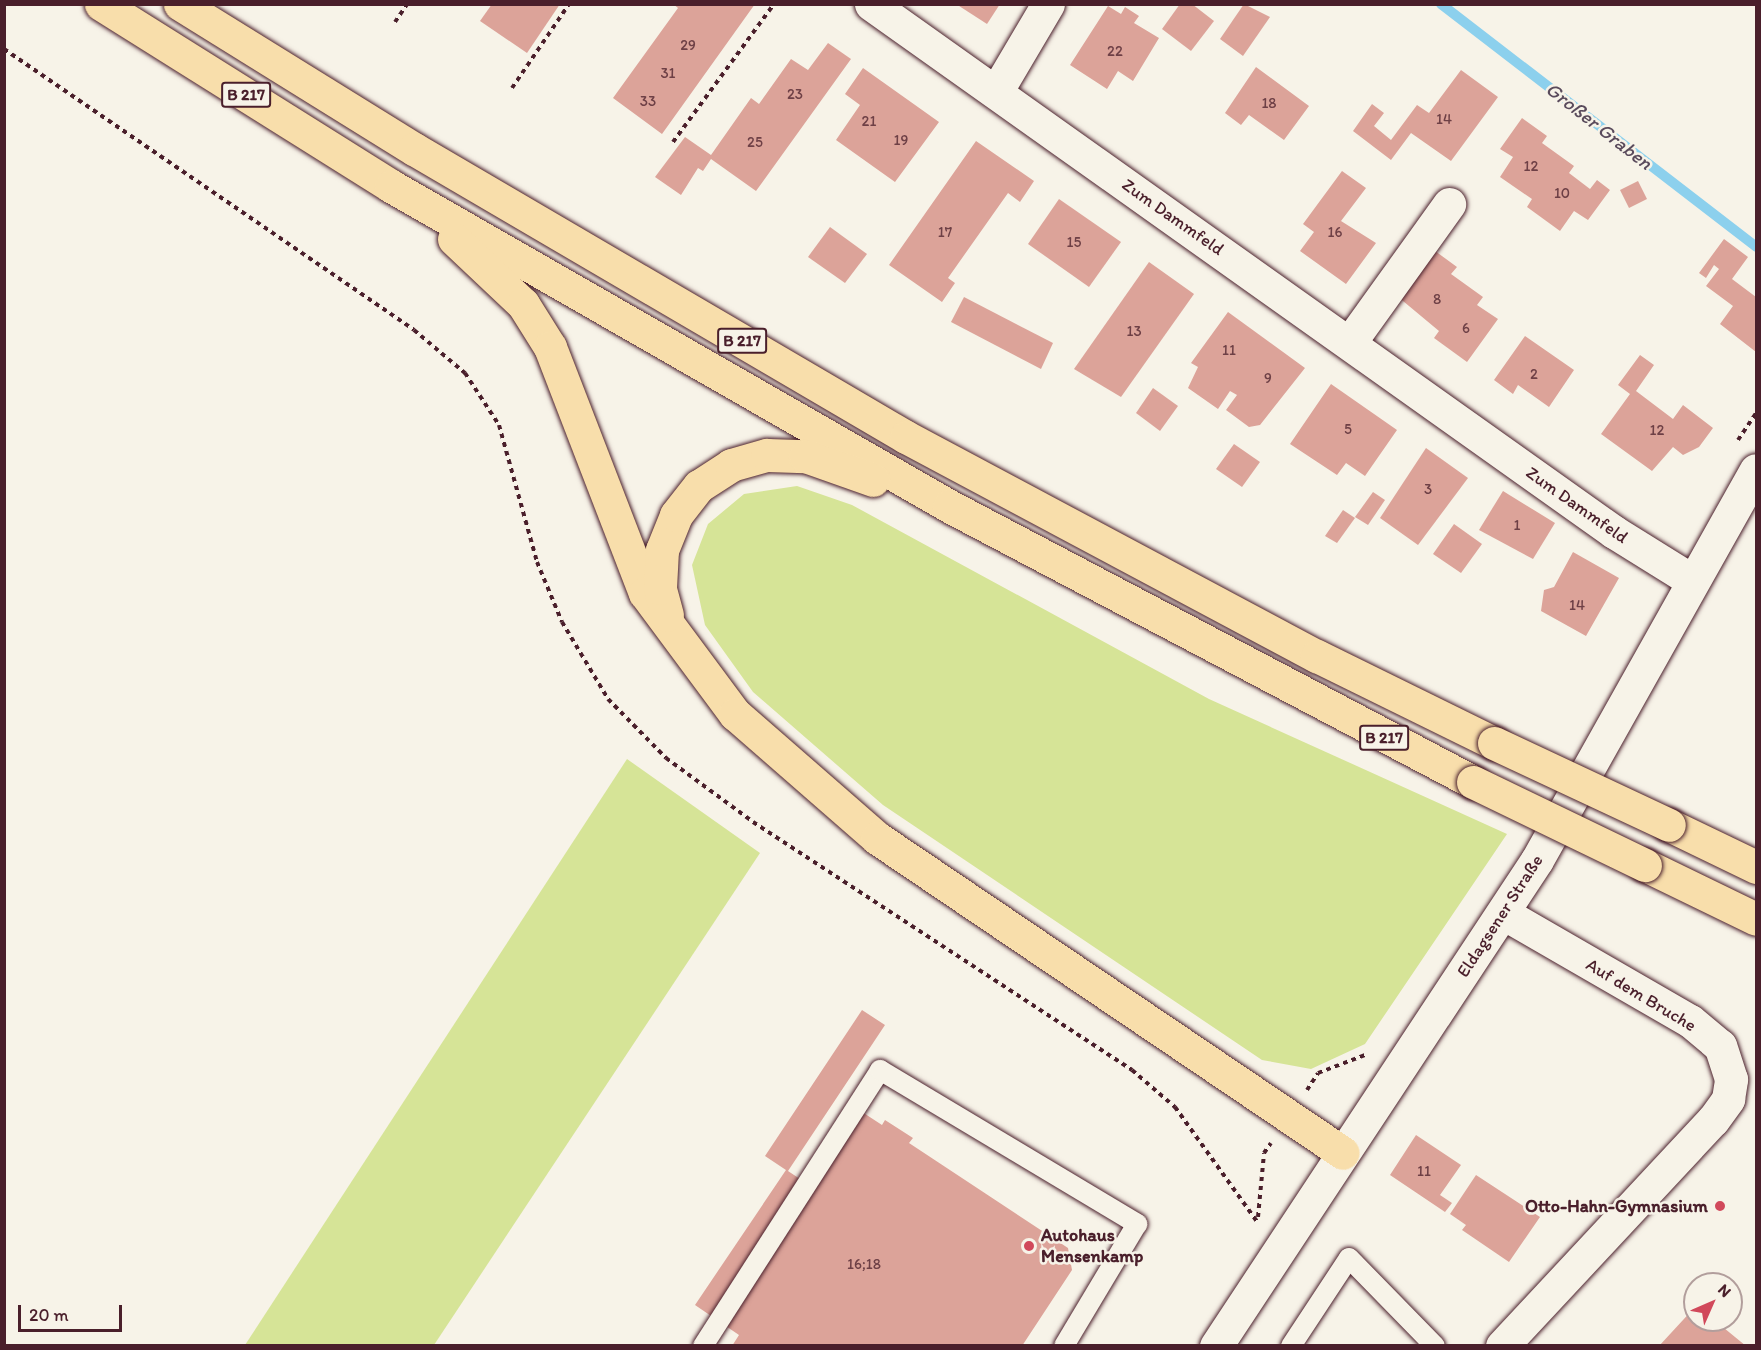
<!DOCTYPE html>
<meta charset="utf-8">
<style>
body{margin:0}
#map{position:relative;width:1761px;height:1350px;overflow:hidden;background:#f7f3e8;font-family:Itim,sans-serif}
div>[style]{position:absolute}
.green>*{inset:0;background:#d6e497}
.stream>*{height:10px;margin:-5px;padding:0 5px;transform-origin:5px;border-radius:5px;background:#8cd0ed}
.building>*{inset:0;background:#dca399}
.path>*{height:4px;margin-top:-2px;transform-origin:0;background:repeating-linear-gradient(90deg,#4a1f2b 0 4.5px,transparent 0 9px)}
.roads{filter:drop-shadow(0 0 2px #4a1f2b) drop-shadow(0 0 2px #4a1f2b)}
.lane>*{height:20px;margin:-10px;padding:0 10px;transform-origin:10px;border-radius:10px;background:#f7f3e8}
.street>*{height:33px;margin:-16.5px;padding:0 16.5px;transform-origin:16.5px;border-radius:16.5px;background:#f7f3e8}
.secondary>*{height:33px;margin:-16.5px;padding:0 16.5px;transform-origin:16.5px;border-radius:16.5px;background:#f7f3e8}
.highway>*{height:33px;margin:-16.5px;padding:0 16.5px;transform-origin:16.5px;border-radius:16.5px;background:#f8deab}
.bridges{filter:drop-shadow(0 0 2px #4a1f2b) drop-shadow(0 0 2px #4a1f2b)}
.highway-bridge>*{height:33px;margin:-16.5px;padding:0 16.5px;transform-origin:16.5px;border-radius:16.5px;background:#f8deab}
.dots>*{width:16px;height:16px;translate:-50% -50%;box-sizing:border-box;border:3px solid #f7f3e8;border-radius:50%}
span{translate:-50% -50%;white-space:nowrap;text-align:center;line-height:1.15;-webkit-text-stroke:5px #f7f3e8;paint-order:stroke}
.number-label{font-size:15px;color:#6e4046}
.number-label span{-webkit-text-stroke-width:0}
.shield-label span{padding:2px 4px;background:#f7f3e8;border:2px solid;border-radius:4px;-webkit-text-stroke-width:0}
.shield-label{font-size:16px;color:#4a1f2b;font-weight:700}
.street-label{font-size:18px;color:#4a1f2b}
.poi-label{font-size:18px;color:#4a1f2b;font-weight:700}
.right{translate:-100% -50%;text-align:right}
.left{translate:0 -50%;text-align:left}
.water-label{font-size:20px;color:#5a4b5c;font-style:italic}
.frame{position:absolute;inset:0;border:6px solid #4a1f2b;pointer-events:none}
.north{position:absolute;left:1683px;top:1272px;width:60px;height:60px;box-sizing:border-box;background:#f7f3e8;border:2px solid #b29e9c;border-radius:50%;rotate:45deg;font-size:16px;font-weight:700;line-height:24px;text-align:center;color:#4a1f2b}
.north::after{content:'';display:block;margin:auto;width:21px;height:27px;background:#d1495b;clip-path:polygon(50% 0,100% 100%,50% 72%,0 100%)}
.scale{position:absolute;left:18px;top:1305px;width:104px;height:27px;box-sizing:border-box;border:3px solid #4a1f2b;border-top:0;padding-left:8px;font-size:18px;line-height:21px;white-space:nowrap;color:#4a1f2b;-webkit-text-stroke:4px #f7f3e8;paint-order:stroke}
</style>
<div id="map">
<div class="green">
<i style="clip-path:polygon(797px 486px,852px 505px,1209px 699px,1507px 834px,1365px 1044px,1311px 1069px,1262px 1060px,883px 805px,753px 692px,705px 625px,692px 565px,708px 524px,744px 494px)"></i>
<i style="clip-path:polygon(627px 759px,760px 853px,434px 1345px,245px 1345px)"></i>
</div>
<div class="stream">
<i style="left:1441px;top:4px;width:398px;rotate:37.6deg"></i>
</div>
<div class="building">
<i style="clip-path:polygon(492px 4px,560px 4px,527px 53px,480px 21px)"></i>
<i style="clip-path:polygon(673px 4px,755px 4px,662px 134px,613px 98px,678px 8px)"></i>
<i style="clip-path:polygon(956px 4px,1000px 4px,987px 24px)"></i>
<i style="clip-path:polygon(1180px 4px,1192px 4px,1214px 21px,1191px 51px,1162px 29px)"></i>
<i style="clip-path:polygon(1244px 4px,1270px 17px,1243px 56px,1220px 39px)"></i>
<i style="clip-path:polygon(1108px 6px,1121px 14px,1125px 7px,1139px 16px,1134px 23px,1159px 38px,1133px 81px,1118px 71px,1107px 89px,1070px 65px)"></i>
<i style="clip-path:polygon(828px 43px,851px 59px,756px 191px,711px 159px,703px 171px,698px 168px,681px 195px,655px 177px,685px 137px,711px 155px,751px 98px,759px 104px,791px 59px,808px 70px)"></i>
<i style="clip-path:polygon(1256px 67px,1309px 106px,1284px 140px,1249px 115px,1241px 125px,1225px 113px)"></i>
<i style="clip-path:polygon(863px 68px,939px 122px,895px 182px,836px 140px,860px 105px,845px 94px)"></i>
<i style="clip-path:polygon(1461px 70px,1498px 97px,1451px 161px,1411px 133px,1391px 160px,1353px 131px,1372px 104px,1384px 113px,1374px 126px,1391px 140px,1417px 105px,1429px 113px)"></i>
<i style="clip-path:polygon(1522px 118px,1547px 136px,1542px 143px,1574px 166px,1569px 173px,1590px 189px,1597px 180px,1610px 190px,1588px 220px,1574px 211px,1560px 231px,1527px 207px,1532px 199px,1500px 177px,1513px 157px,1500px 149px)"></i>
<i style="clip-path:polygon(976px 141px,1034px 181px,1020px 202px,1008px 193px,948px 278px,955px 283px,942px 302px,889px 265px)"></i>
<i style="clip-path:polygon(1342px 171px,1366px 188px,1341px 221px,1376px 243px,1346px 284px,1300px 251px,1314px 232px,1303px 224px)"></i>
<i style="clip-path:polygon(1638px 181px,1647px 199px,1629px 208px,1620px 190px)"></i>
<i style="clip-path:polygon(1059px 199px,1121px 242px,1089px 287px,1028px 244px)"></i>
<i style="clip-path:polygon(830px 227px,867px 254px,845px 283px,808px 257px)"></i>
<i style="clip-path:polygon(1724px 239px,1748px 257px,1732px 279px,1756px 297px,1756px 352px,1720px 324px,1733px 306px,1706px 286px,1719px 269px,1714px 265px,1706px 278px,1699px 273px)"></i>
<i style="clip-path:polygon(1431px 248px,1457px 267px,1451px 274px,1483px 297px,1477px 305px,1498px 319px,1467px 362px,1434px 338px,1439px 331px,1397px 296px)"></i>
<i style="clip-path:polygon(1149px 262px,1194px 294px,1121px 397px,1074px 369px)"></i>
<i style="clip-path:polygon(964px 297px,1053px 343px,1041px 369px,951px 322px)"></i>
<i style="clip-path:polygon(1228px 312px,1305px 368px,1260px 425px,1249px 427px,1226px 410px,1237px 395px,1230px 391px,1218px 409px,1188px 388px,1198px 367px,1191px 363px)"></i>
<i style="clip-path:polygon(1525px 336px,1574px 370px,1549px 407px,1518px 385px,1513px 394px,1494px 380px)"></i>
<i style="clip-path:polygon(1640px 355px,1654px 365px,1636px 391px,1673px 419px,1683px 405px,1713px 428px,1699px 447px,1683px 455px,1673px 447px,1652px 471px,1601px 434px,1630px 394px,1618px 385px)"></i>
<i style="clip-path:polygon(1331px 384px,1397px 430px,1365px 476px,1346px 463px,1337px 475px,1290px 444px)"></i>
<i style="clip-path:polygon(1153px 388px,1178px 406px,1160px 431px,1136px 413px)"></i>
<i style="clip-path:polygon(1234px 444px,1260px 462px,1242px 487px,1216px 469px)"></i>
<i style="clip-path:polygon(1426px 448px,1468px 478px,1418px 545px,1380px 518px)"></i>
<i style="clip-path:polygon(1503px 491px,1555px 523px,1533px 559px,1479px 530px)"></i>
<i style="clip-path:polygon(1373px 492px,1385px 500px,1368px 525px,1355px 517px)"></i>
<i style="clip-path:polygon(1343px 510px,1355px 518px,1337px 543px,1325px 536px)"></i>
<i style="clip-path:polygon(1454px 524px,1482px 544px,1461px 573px,1433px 554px)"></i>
<i style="clip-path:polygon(1573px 552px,1619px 578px,1586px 636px,1541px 611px,1544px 590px,1554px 587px)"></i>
<i style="clip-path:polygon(862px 1010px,885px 1025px,788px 1171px,806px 1183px,856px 1108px,882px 1125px,885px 1120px,913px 1138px,909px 1143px,1068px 1248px,1072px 1270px,1022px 1346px,732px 1346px,739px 1335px,695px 1305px,786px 1170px,765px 1156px)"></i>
<i style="clip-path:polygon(1416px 1135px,1461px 1165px,1440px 1195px,1452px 1203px,1445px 1212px,1390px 1175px)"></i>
<i style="clip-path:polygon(1476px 1175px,1540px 1217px,1509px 1262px,1462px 1230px,1466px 1225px,1450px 1214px)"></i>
<i style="clip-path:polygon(1731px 1286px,1742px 1308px,1724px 1328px,1746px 1346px,1659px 1346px,1695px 1307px,1695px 1320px,1731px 1320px)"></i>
</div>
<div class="path">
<i style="left:395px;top:22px;width:22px;rotate:-56deg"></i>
<i style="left:4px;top:49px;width:497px;rotate:34.4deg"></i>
<i style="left:414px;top:330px;width:67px;rotate:40.1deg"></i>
<i style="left:465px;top:373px;width:62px;rotate:56.8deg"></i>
<i style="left:499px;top:425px;width:142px;rotate:74.5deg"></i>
<i style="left:537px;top:562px;width:65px;rotate:67.4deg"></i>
<i style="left:562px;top:622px;width:90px;rotate:59.1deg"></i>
<i style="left:608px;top:699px;width:83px;rotate:45.5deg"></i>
<i style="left:666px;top:758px;width:108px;rotate:36.3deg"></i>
<i style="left:753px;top:822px;width:453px;rotate:33.2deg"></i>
<i style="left:1132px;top:1070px;width:57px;rotate:40.7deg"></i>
<i style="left:1175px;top:1107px;width:143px;rotate:54.4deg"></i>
<i style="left:512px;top:88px;width:102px;rotate:-55.8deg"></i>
<i style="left:673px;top:142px;width:171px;rotate:-53.8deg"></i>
<i style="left:1738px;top:440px;width:32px;rotate:-56deg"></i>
<i style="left:1307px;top:1090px;width:20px;rotate:-57deg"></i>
<i style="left:1318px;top:1073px;width:50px;rotate:-21deg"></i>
<i style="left:1258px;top:1217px;width:64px;rotate:-84.6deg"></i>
<i style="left:1264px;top:1153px;width:12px;rotate:-55deg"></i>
</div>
<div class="roads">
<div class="lane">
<i style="left:703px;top:1346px;width:328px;rotate:-57.3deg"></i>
<i style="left:880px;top:1070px;width:300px;rotate:30.9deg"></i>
<i style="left:1137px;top:1224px;width:142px;rotate:120.9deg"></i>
<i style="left:1291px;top:1346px;width:105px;rotate:-56.6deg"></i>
<i style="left:1349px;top:1258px;width:123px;rotate:45.7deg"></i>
</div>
<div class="street">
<i style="left:871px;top:4px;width:912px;rotate:35.4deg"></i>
<i style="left:1614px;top:532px;width:91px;rotate:31.9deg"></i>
<i style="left:996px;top:92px;width:102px;rotate:-59.4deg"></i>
<i style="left:1350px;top:342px;width:170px;rotate:-54.3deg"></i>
<i style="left:1502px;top:1346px;width:309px;rotate:-47deg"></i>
<i style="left:1713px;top:1120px;width:26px;rotate:-54deg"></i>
<i style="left:1728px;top:1099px;width:20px;rotate:-81deg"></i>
<i style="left:1731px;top:1079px;width:35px;rotate:-108deg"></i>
<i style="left:1720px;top:1046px;width:39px;rotate:-140deg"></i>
<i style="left:1690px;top:1021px;width:216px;rotate:-150deg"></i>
</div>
<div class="secondary">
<i style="left:1216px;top:1346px;width:582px;rotate:-56.56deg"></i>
<i style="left:1537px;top:860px;width:447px;rotate:-60.7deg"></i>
</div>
<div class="highway">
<i style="left:101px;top:4px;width:342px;rotate:32.1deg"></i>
<i style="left:391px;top:186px;width:643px;rotate:29.83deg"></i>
<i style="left:949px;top:506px;width:592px;rotate:27.78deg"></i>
<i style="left:180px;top:4px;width:275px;rotate:31.8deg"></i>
<i style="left:414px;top:149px;width:570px;rotate:30.34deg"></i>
<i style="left:906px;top:437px;width:466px;rotate:28.1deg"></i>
<i style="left:1317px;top:656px;width:197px;rotate:26.2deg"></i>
<i style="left:454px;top:239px;width:95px;rotate:43.3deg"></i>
<i style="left:523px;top:304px;width:51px;rotate:57.9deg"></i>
<i style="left:550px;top:347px;width:264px;rotate:68.9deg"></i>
<i style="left:645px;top:593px;width:151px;rotate:53.4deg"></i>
<i style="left:735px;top:714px;width:189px;rotate:41.1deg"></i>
<i style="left:877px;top:838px;width:562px;rotate:34.06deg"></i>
<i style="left:667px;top:615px;width:28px;rotate:-105deg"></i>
<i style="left:660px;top:588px;width:38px;rotate:-87deg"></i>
<i style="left:662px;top:550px;width:38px;rotate:-68deg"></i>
<i style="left:676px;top:515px;width:37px;rotate:-52deg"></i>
<i style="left:699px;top:486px;width:38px;rotate:-33deg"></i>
<i style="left:731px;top:465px;width:37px;rotate:-16deg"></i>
<i style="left:767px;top:455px;width:38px;rotate:2deg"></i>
<i style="left:805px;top:456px;width:72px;rotate:19.4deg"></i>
<i style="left:1669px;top:825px;width:97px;rotate:25.8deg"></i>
<i style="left:1645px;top:865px;width:123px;rotate:25.9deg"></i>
</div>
</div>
<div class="bridges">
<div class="highway-bridge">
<i style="left:1494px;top:743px;width:193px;rotate:25.1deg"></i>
<i style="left:1473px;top:782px;width:191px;rotate:25.8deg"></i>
</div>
</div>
<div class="dots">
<i style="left:1720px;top:1206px;background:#d1495b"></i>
<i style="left:1029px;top:1246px;background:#d1495b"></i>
</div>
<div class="number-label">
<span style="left:688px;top:46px">29</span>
<span style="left:1115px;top:52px">22</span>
<span style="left:668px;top:74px">31</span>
<span style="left:795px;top:95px">23</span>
<span style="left:648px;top:102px">33</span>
<span style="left:1269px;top:104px">18</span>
<span style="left:1444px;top:120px">14</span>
<span style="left:869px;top:122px">21</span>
<span style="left:901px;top:141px">19</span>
<span style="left:755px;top:143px">25</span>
<span style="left:1531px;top:167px">12</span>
<span style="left:1562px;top:194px">10</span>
<span style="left:945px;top:233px">17</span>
<span style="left:1335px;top:233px">16</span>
<span style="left:1074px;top:243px">15</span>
<span style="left:1437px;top:300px">8</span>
<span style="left:1466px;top:329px">6</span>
<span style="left:1134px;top:332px">13</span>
<span style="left:1229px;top:351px">11</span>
<span style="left:1534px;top:375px">2</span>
<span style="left:1268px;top:379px">9</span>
<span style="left:1348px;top:430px">5</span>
<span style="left:1657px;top:431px">12</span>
<span style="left:1428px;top:490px">3</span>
<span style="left:1517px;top:526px">1</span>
<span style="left:1577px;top:606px">14</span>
<span style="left:1424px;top:1172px">11</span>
<span style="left:864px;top:1265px">16;18</span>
</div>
<div class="shield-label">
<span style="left:246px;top:95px">B 217</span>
<span style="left:742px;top:341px">B 217</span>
<span style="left:1384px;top:738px">B 217</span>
</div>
<div class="street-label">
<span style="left:1173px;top:217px;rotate:35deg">Zum Dammfeld</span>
<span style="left:1577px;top:505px;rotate:35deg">Zum Dammfeld</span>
<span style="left:1500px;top:916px;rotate:-57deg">Eldagsener Straße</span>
<span style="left:1641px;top:995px;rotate:31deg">Auf dem Bruche</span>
</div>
<div class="poi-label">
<span class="right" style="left:1708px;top:1206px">Otto-Hahn-Gymnasium</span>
<span class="left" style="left:1041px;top:1246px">Autohaus<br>Mensenkamp</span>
</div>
<div class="water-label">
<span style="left:1599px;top:126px;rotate:38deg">Großer Graben</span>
</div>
<div class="frame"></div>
<div class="north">N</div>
<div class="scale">20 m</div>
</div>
